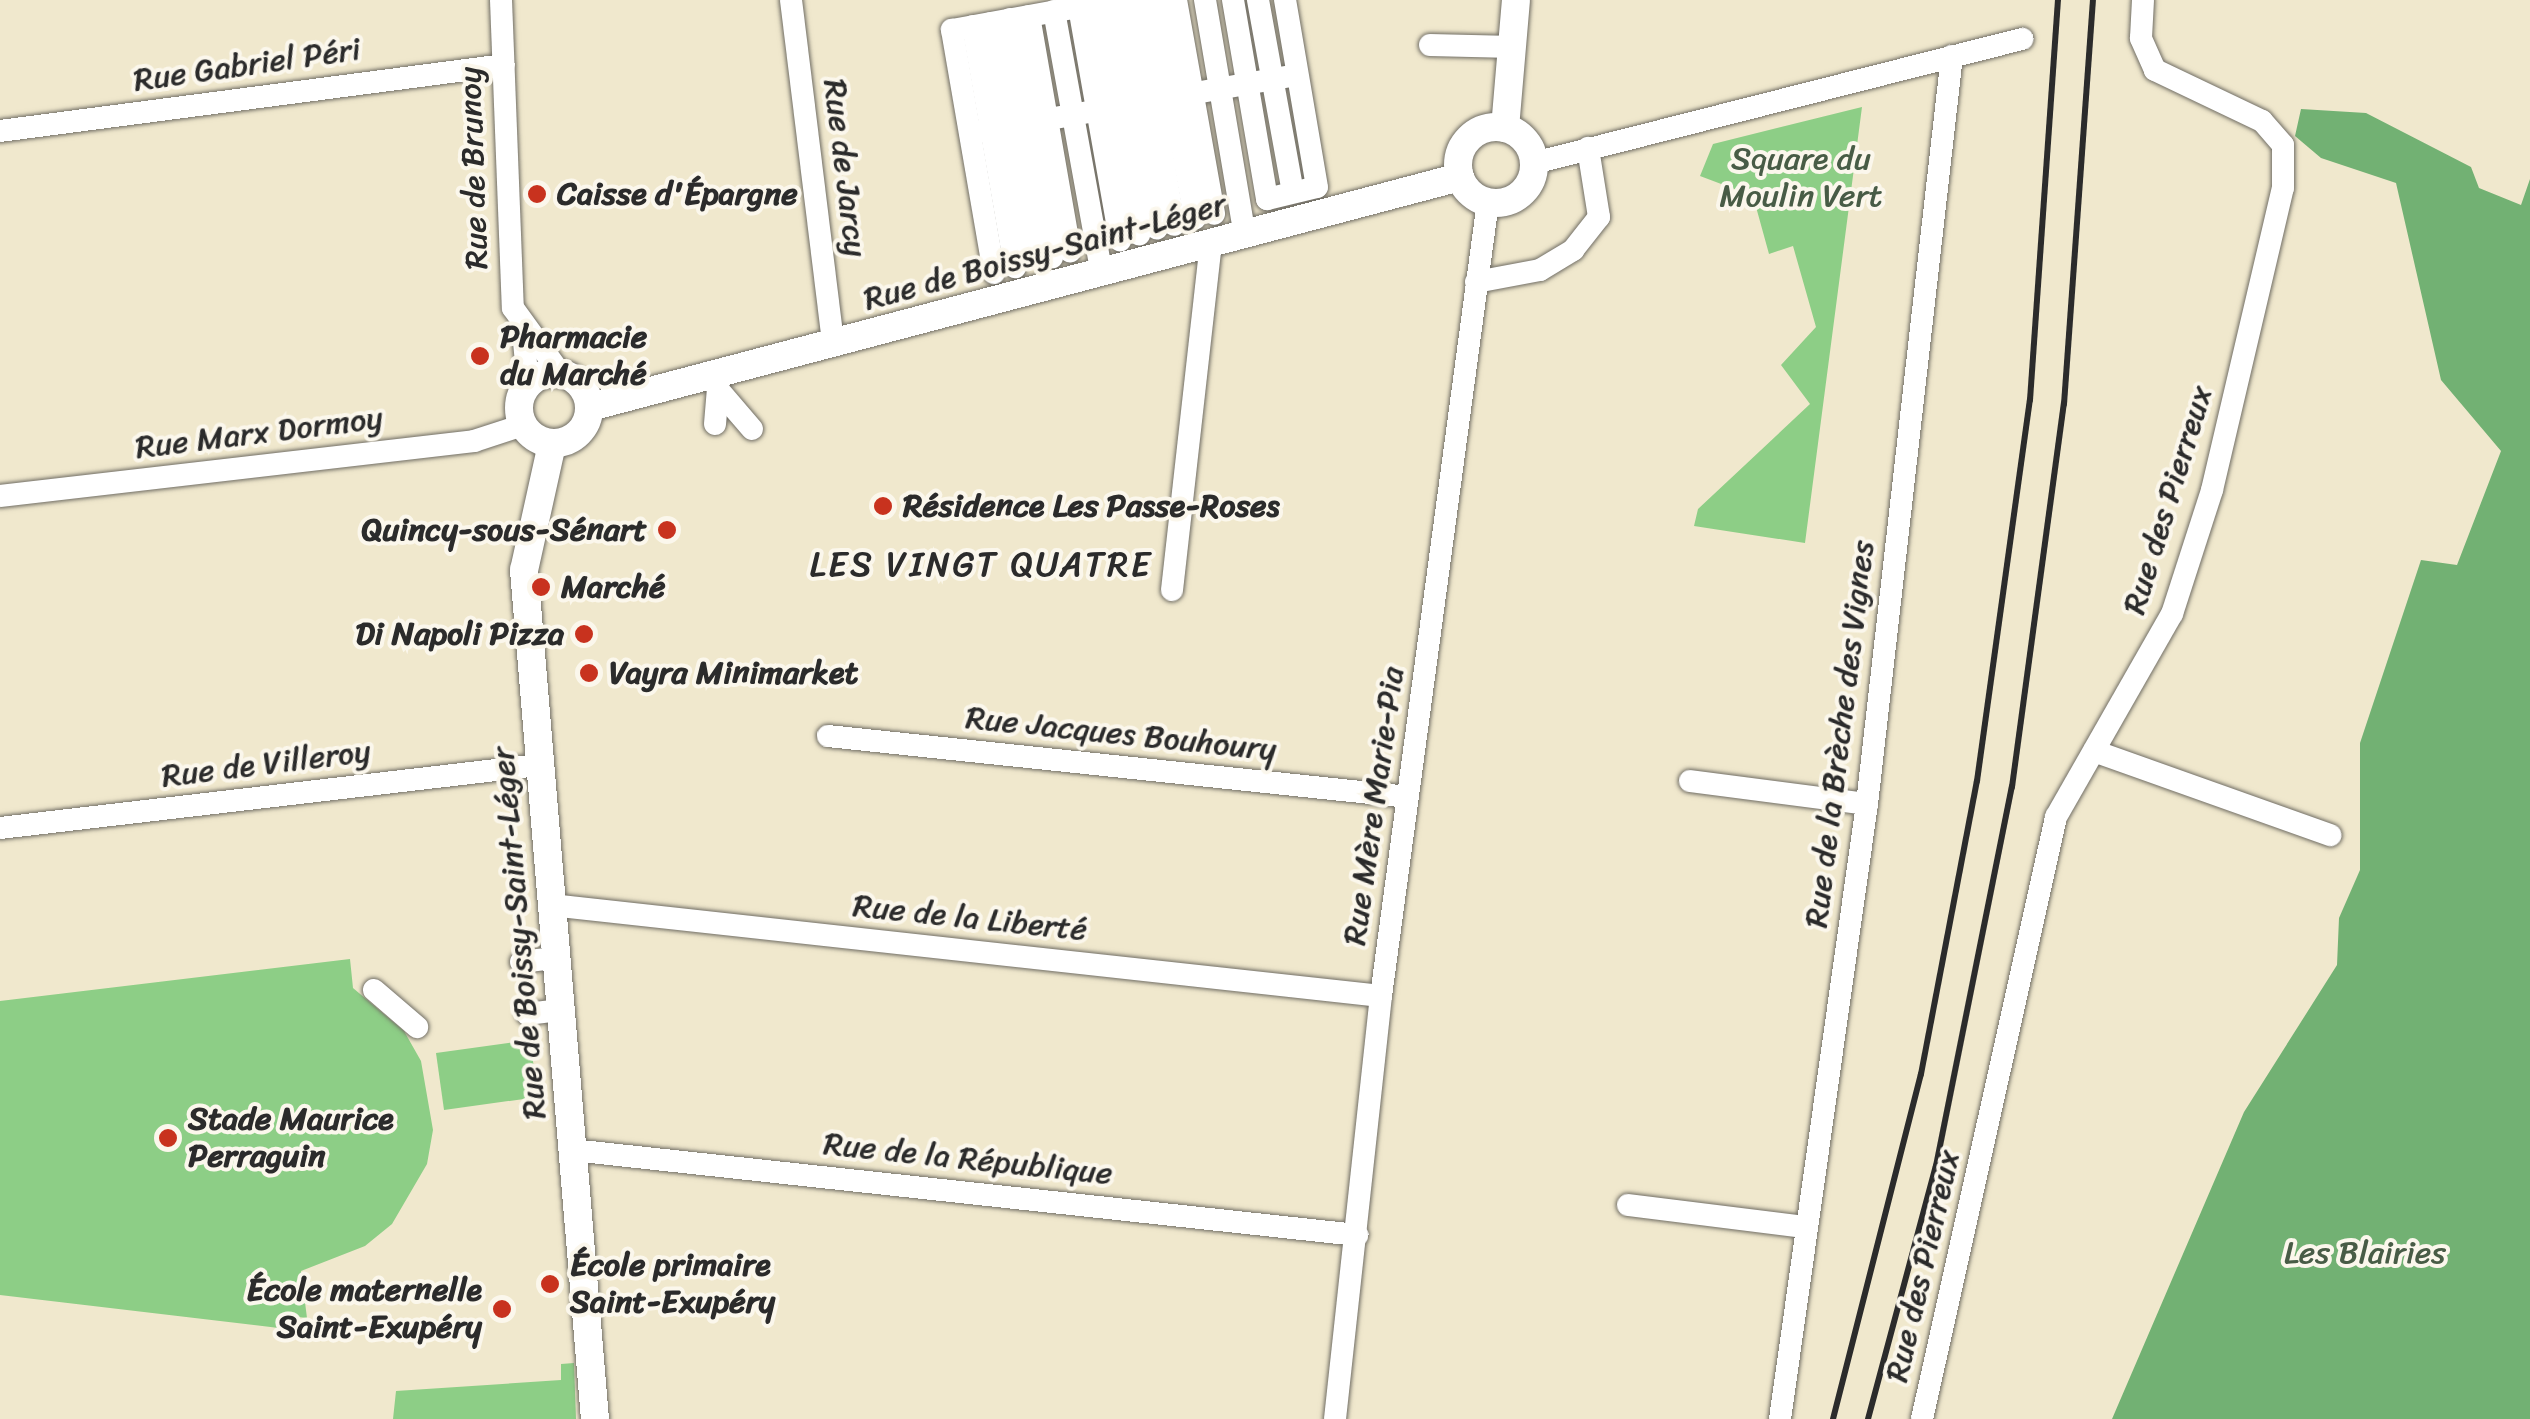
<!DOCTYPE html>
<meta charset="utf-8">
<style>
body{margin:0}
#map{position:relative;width:2530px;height:1419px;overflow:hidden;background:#f0e8cd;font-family:Sriracha,sans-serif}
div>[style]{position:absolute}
.green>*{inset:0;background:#8dce86}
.forest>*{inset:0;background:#72b173}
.roads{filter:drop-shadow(0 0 2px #706d64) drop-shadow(0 0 2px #706d64)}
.minor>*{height:22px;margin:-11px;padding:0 11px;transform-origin:11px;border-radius:11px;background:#fff}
.major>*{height:28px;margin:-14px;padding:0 14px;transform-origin:14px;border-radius:14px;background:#fff}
.major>.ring{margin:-14px;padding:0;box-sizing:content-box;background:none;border:28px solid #fff;border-radius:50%}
.rail>*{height:6px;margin:-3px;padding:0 3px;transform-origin:3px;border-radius:3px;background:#2b2b2b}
.dots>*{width:28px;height:28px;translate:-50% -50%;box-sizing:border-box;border:5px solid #fbf7ec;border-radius:50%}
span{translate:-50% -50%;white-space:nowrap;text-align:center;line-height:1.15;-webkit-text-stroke:8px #fbf7ec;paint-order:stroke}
.street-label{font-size:32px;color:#2b2b2b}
.park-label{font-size:32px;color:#485c46}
.poi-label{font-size:32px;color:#2b2b2b;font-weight:700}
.left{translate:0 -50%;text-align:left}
.right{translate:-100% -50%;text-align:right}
.neighbourhood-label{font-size:35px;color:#2b2b2b;letter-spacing:2.5px}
</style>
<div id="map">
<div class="green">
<i style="clip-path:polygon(1862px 107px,1805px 543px,1694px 526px,1698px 509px,1810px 404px,1781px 365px,1816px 327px,1793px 246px,1769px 254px,1753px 196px,1700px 176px,1713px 144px)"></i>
<i style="clip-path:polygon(350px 959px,353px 988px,404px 1031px,421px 1061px,433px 1130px,427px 1164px,392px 1224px,365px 1246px,301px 1271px,307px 1318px,289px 1316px,287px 1329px,0 1295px,0 1001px)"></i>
<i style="clip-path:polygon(530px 1040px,538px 1097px,444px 1110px,436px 1053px)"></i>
<i style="clip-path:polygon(574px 1363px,576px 1419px,393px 1419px,396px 1391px,561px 1380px,561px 1364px)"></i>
</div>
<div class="forest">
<i style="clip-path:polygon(2301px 109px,2366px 113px,2471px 167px,2479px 188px,2521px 205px,2530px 179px,2530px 1419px,2112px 1419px,2244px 1112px,2337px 965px,2339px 918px,2360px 870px,2360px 743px,2421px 560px,2457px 565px,2501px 451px,2441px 380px,2396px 183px,2321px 158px,2295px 136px)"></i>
</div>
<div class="roads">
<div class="minor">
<i style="left:501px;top:0;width:308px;rotate:87.8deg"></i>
<i style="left:513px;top:308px;width:80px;rotate:54.1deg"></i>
<i style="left:791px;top:0;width:347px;rotate:83deg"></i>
<i style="left:1117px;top:0;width:232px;rotate:80.1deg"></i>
<i style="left:1136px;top:0;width:228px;rotate:80.4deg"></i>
<i style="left:1156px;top:0;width:222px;rotate:79.9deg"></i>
<i style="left:1176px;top:0;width:217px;rotate:79.9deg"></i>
<i style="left:1205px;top:0;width:239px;rotate:80.4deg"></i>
<i style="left:1233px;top:0;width:202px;rotate:80.3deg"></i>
<i style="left:1267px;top:199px;width:51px;rotate:-13.5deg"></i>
<i style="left:1317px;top:187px;width:190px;rotate:-99.7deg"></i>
<i style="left:1258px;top:0;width:195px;rotate:79.7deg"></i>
<i style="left:1098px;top:3px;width:235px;rotate:79.9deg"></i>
<i style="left:1079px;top:7px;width:237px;rotate:80deg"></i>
<i style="left:1054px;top:11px;width:267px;rotate:79.7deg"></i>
<i style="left:1029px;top:16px;width:239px;rotate:80.1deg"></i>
<i style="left:1010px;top:19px;width:242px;rotate:80deg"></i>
<i style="left:991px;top:23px;width:234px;rotate:79.9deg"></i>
<i style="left:973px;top:26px;width:245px;rotate:80.1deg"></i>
<i style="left:1430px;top:45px;width:83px;rotate:1.4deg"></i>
<i style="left:0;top:131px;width:508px;rotate:-7.46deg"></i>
<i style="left:971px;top:133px;width:331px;rotate:-10.1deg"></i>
<i style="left:1534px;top:163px;width:504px;rotate:-14.26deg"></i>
<i style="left:994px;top:273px;width:247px;rotate:-99.8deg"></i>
<i style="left:952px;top:30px;width:168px;rotate:-10.3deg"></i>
<i style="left:1476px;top:282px;width:65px;rotate:-10.6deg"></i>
<i style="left:1540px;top:270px;width:39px;rotate:-31deg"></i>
<i style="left:1573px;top:250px;width:42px;rotate:-51.8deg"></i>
<i style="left:1599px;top:217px;width:70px;rotate:-99.1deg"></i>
<i style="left:523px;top:331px;width:53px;rotate:84.6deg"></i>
<i style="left:722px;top:394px;width:46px;rotate:49.4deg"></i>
<i style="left:715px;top:424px;width:48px;rotate:-85.2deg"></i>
<i style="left:0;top:496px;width:477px;rotate:-6.6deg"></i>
<i style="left:474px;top:441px;width:52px;rotate:-18.1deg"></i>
<i style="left:1172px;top:590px;width:347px;rotate:-83.6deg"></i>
<i style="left:828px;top:736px;width:583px;rotate:6deg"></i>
<i style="left:2094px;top:751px;width:251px;rotate:19.6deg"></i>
<i style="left:1690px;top:781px;width:178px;rotate:7.4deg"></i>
<i style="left:0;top:828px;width:543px;rotate:-6.67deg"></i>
<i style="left:551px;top:905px;width:835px;rotate:6.26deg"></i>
<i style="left:521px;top:962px;width:34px;rotate:-7deg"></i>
<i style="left:374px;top:990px;width:57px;rotate:40.7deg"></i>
<i style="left:527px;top:1014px;width:34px;rotate:-7deg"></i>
<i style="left:572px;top:1150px;width:790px;rotate:6.18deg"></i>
<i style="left:1628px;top:1205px;width:177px;rotate:7.1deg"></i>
<i style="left:1335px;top:1419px;width:425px;rotate:-83.8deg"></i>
<i style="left:1381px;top:996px;width:801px;rotate:-82.33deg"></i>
<i style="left:1780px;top:1419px;width:621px;rotate:-81.95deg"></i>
<i style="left:1867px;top:804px;width:753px;rotate:-83.52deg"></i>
<i style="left:1922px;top:1419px;width:617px;rotate:-77.45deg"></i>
<i style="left:2056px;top:817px;width:234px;rotate:-60.3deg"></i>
<i style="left:2172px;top:614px;width:130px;rotate:-72.1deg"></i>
<i style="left:2212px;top:490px;width:310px;rotate:-76.8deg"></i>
<i style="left:2283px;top:188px;width:43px;rotate:-90deg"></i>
<i style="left:2283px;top:145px;width:32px;rotate:-131deg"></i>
<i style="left:2262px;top:121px;width:119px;rotate:-154.5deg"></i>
<i style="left:2155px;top:70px;width:35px;rotate:-114deg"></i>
<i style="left:2141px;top:38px;width:38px;rotate:-87deg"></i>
</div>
<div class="major">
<i class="ring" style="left:1458px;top:127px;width:48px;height:48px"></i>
<i style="left:1505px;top:128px;width:128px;rotate:-85.1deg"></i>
<i class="ring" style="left:519px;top:373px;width:42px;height:42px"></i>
<i style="left:590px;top:407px;width:900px;rotate:-14.81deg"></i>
<i style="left:552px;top:444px;width:129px;rotate:102.5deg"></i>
<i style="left:524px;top:570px;width:852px;rotate:85.22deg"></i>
</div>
</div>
<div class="rail">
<i style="left:1833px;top:1419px;width:356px;rotate:-75.7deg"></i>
<i style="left:1921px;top:1074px;width:298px;rotate:-79.2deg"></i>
<i style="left:1977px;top:781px;width:385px;rotate:-82.1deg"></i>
<i style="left:2030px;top:400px;width:401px;rotate:-86deg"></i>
<i style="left:1868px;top:1419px;width:262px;rotate:-75deg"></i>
<i style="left:1936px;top:1166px;width:387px;rotate:-78.7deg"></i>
<i style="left:2012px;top:787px;width:387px;rotate:-82.3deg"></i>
<i style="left:2064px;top:404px;width:405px;rotate:-85.9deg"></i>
</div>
<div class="dots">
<i style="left:537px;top:194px;background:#c8321e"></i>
<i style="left:480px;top:356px;background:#c8321e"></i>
<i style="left:883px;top:506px;background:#c8321e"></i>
<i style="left:667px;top:530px;background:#c8321e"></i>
<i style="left:541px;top:587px;background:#c8321e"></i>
<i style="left:584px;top:634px;background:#c8321e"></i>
<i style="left:589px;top:673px;background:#c8321e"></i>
<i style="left:168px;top:1138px;background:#c8321e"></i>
<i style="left:550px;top:1284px;background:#c8321e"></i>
<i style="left:502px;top:1309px;background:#c8321e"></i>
</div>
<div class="street-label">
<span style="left:247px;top:65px;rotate:-8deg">Rue Gabriel Péri</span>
<span style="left:474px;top:168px;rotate:-92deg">Rue de Brunoy</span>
<span style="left:845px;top:168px;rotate:83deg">Rue de Jarcy</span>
<span style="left:1045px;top:252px;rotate:-15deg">Rue de Boissy-Saint-Léger</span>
<span style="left:259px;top:433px;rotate:-7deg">Rue Marx Dormoy</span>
<span style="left:2168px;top:500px;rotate:-73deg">Rue des Pierreux</span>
<span style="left:1121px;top:734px;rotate:6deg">Rue Jacques Bouhoury</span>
<span style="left:1840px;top:734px;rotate:-83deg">Rue de la Brèche des Vignes</span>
<span style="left:266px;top:764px;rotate:-7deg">Rue de Villeroy</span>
<span style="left:1374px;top:806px;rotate:-82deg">Rue Mère Marie-Pia</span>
<span style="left:970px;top:918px;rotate:6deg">Rue de la Liberté</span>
<span style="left:519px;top:933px;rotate:-95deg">Rue de Boissy-Saint-Léger</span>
<span style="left:968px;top:1159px;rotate:6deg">Rue de la République</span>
<span style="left:1923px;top:1266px;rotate:-77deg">Rue des Pierreux</span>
</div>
<div class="park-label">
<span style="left:1801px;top:178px">Square du<br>Moulin Vert</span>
<span style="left:2365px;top:1253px">Les Blairies</span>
</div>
<div class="poi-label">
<span class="left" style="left:557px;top:194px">Caisse d'Épargne</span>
<span class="left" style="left:500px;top:356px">Pharmacie<br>du Marché</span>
<span class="left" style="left:903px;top:506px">Résidence Les Passe-Roses</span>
<span class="right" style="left:647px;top:530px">Quincy-sous-Sénart</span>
<span class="left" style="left:561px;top:587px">Marché</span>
<span class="right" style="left:564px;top:634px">Di Napoli Pizza</span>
<span class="left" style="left:609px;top:673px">Vayra Minimarket</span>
<span class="left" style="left:188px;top:1138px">Stade Maurice<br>Perraguin</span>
<span class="left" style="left:570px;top:1284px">École primaire<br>Saint-Exupéry</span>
<span class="right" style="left:482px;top:1309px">École maternelle<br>Saint-Exupéry</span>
</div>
<div class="neighbourhood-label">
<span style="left:981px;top:564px">LES VINGT QUATRE</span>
</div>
</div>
